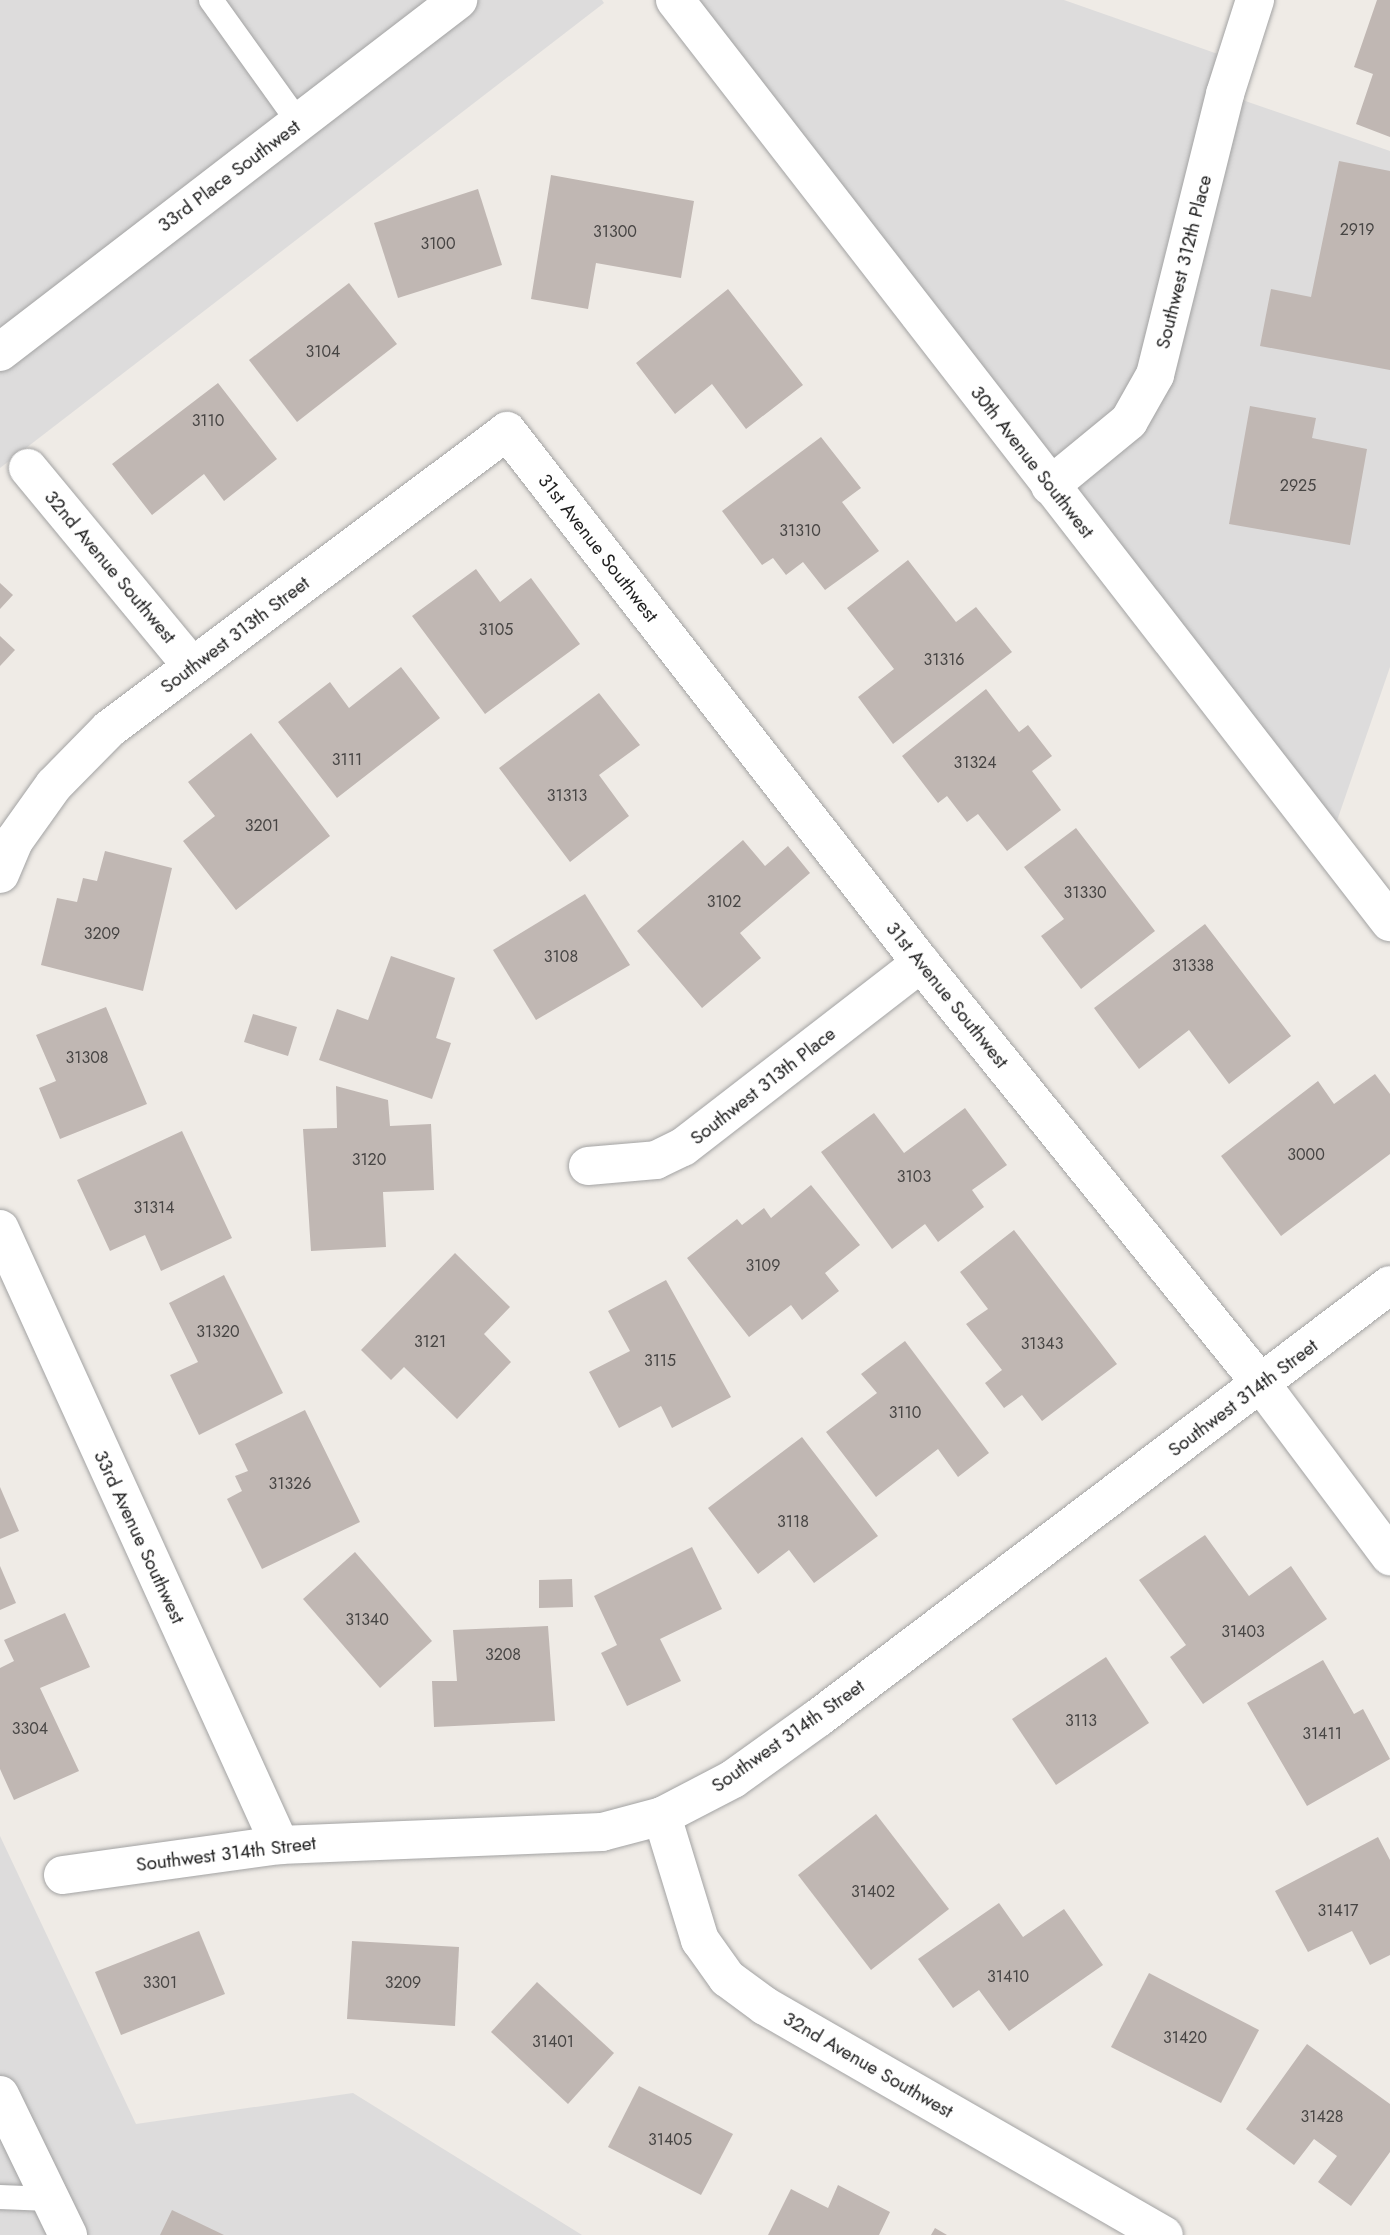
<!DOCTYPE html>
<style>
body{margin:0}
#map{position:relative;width:1390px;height:2235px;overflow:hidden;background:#efebe6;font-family:Jost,sans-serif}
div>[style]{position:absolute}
.residential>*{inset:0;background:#dddcdc}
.building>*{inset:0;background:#c0b7b3}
.roads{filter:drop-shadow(0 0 2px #a3a3a3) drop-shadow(0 0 2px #a3a3a3)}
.lane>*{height:24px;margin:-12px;padding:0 12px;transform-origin:12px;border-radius:12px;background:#fff}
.street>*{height:38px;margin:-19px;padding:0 19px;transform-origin:19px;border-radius:19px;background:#fff}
span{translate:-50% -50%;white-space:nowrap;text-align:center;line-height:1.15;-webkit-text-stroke:5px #fff;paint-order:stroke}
.number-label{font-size:16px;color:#474544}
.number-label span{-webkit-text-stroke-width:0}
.street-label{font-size:19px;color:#1f1f1f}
</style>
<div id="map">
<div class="residential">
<i style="clip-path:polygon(0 0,602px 0,604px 3px,0 468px)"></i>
<i style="clip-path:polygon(675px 0,1064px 0,1235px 60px,1225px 94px,1390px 151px,1390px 667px,1329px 844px)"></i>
<i style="clip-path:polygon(0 1836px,136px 2124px,353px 2093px,582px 2235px,0 2235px)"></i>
</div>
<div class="building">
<i style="clip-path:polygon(1377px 0,1390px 0,1390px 137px,1356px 124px,1373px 74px,1354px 67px)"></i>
<i style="clip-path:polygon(1339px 161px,1390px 171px,1390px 370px,1260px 346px,1271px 289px,1311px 297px)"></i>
<i style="clip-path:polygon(551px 175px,694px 201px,681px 278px,596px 263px,588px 309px,531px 299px)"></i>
<i style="clip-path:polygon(478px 189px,502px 265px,398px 298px,374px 223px)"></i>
<i style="clip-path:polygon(349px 283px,397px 344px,297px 422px,249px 360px)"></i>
<i style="clip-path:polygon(728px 289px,803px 385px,746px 429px,712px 384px,675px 414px,636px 363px)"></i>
<i style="clip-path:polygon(218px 383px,277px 459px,224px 501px,204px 474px,152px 515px,112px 464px)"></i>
<i style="clip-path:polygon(1250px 406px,1316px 418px,1312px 438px,1367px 449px,1350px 545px,1229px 524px)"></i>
<i style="clip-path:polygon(821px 437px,861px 488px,842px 502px,879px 551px,825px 590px,803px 562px,786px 575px,773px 558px,762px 565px,722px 511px)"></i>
<i style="clip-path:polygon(908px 560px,956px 622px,976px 607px,1012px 652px,893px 744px,858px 697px,894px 669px,847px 608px)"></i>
<i style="clip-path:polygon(476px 569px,500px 602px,531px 578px,580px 644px,485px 714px,412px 616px)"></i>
<i style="clip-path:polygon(0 583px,13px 595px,0 609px)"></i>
<i style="clip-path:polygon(0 636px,15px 650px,0 666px)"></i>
<i style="clip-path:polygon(401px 667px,440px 718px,337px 798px,278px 722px,330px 682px,349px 708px)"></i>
<i style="clip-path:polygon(986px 689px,1019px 732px,1028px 725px,1052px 756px,1032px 771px,1061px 810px,1007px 851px,978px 814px,967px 822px,947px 796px,938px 803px,902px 756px)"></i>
<i style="clip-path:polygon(599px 693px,640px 745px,599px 775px,629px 816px,570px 862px,499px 768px)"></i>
<i style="clip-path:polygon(251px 733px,330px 836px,236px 910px,183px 841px,215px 816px,188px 782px)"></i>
<i style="clip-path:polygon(1076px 828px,1155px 931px,1081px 989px,1041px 936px,1064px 919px,1024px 867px)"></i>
<i style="clip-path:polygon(743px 840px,765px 866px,788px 846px,810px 873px,740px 933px,761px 958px,702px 1008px,637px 931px)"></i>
<i style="clip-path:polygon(105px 851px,172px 868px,143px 991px,41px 965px,57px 898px,77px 902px,83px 878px,97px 881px)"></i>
<i style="clip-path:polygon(585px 894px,630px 965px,536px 1020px,493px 950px)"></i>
<i style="clip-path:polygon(1205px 924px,1291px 1036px,1229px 1084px,1189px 1030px,1139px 1069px,1094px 1008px)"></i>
<i style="clip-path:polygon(391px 956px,455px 978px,436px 1038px,451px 1043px,432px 1099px,319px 1060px,337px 1009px,368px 1020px)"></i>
<i style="clip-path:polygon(106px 1007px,147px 1104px,60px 1139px,39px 1088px,56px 1081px,36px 1035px)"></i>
<i style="clip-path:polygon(253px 1014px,297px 1027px,288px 1056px,244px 1042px)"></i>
<i style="clip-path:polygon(1375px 1074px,1390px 1094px,1390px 1154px,1281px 1236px,1221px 1156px,1318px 1081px,1334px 1104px)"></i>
<i style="clip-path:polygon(336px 1086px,388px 1100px,390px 1126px,431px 1124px,434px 1190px,383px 1192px,386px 1247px,311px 1251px,303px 1129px,337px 1128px)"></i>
<i style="clip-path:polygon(965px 1108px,1007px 1165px,972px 1190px,984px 1207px,938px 1242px,925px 1224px,892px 1249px,821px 1152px,874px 1113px,904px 1153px)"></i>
<i style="clip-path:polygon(182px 1131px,232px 1238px,161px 1271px,145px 1235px,110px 1251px,77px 1180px)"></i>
<i style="clip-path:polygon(811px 1185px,860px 1245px,825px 1273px,839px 1291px,802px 1320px,791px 1305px,749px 1337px,687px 1258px,737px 1219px,742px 1225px,764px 1208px,771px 1218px)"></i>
<i style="clip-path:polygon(1014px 1230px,1117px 1364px,1042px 1421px,1022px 1395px,1004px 1408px,985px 1383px,1002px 1370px,966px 1324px,988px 1309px,960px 1272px)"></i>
<i style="clip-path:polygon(455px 1253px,510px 1307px,484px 1334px,511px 1362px,457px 1419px,404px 1367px,391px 1380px,361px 1350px)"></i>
<i style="clip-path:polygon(224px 1275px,283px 1393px,199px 1435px,170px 1375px,198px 1362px,169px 1303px)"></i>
<i style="clip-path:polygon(666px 1280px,731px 1397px,672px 1428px,661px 1406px,619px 1428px,589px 1372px,630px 1351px,608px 1311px)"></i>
<i style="clip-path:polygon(905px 1341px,989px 1453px,958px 1477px,938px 1449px,876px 1497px,826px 1432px,877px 1393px,861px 1374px)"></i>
<i style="clip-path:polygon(305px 1410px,360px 1522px,262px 1569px,227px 1499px,242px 1491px,235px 1476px,248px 1471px,235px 1444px)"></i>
<i style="clip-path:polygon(802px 1437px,878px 1536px,814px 1583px,789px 1550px,758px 1574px,708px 1508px)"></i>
<i style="clip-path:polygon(0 1487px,19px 1531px,0 1539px)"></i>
<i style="clip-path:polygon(1205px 1535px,1249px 1596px,1291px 1566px,1327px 1619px,1203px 1704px,1170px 1657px,1186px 1645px,1139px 1580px)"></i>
<i style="clip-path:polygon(692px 1547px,722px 1609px,660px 1639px,681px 1681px,627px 1706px,601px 1653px,617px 1645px,594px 1596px)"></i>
<i style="clip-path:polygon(355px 1552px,432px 1641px,380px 1688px,303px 1599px)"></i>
<i style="clip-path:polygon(0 1566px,16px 1603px,0 1610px)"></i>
<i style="clip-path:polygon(572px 1579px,573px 1607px,539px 1608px,539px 1580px)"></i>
<i style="clip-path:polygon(65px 1613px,90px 1667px,40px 1688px,79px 1771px,14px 1800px,0 1769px,0 1668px,14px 1661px,4px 1640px)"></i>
<i style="clip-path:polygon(548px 1626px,555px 1721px,434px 1727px,432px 1681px,457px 1681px,453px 1630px)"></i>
<i style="clip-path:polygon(1106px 1657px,1149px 1723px,1056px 1785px,1012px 1719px)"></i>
<i style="clip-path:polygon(1323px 1660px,1354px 1714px,1363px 1709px,1390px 1759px,1307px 1806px,1247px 1703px)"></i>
<i style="clip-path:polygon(876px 1814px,949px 1909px,871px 1970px,798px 1875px)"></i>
<i style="clip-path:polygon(1378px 1837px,1390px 1860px,1390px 1955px,1370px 1965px,1352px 1931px,1308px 1952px,1275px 1891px)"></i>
<i style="clip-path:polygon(999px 1903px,1023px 1937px,1064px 1909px,1103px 1965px,1009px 2031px,979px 1990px,953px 2008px,918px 1959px)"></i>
<i style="clip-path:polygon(199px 1931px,225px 1994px,121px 2035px,95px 1972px)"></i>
<i style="clip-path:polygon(352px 1941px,459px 1947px,455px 2026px,347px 2019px)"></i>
<i style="clip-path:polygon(1149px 1973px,1259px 2030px,1221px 2103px,1111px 2047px)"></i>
<i style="clip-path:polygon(537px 1982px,614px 2053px,568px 2104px,491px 2032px)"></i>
<i style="clip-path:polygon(1307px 2044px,1390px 2104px,1390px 2152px,1351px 2206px,1318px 2182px,1337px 2156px,1314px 2139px,1294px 2165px,1246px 2129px)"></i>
<i style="clip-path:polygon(639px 2086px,733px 2134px,701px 2195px,608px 2147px)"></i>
<i style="clip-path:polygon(838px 2185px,890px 2212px,879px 2235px,768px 2235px,791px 2189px,828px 2208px)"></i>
<i style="clip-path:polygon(172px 2210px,224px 2235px,160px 2235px)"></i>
<i style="clip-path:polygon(935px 2228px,947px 2235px,931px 2235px)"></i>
</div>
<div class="roads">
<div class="lane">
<i style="left:211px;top:0;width:151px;rotate:54.4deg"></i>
<i style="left:0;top:2197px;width:49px;rotate:2.3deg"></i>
</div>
<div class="street">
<i style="left:675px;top:0;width:1167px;rotate:52.21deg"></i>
<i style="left:0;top:352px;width:578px;rotate:-37.54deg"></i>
<i style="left:28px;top:468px;width:257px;rotate:50.4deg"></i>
<i style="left:1050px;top:486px;width:102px;rotate:-39.4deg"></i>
<i style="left:1129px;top:421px;width:53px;rotate:-60.5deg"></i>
<i style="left:1155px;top:375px;width:290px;rotate:-76deg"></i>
<i style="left:1225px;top:94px;width:99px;rotate:-72.3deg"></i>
<i style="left:0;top:874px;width:36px;rotate:-67deg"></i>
<i style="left:14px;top:841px;width:69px;rotate:-54.5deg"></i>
<i style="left:54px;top:785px;width:78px;rotate:-45.5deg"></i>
<i style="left:109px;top:729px;width:497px;rotate:-36.8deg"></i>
<i style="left:507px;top:431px;width:674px;rotate:52.11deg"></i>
<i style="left:921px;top:963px;width:543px;rotate:51.06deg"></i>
<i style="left:1262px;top:1385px;width:214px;rotate:53.2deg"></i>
<i style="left:588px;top:1166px;width:68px;rotate:-5deg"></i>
<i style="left:656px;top:1160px;width:30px;rotate:-26deg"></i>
<i style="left:683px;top:1147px;width:301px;rotate:-37.7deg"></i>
<i style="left:0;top:1229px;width:677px;rotate:65.56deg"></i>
<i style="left:662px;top:1816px;width:130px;rotate:73deg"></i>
<i style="left:700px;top:1940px;width:47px;rotate:54.6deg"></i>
<i style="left:727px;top:1978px;width:47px;rotate:36.4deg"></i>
<i style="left:765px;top:2006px;width:460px;rotate:29.9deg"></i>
<i style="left:63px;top:1875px;width:219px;rotate:-7.9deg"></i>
<i style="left:280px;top:1845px;width:322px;rotate:-2.3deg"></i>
<i style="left:602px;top:1832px;width:62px;rotate:-14.9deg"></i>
<i style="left:662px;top:1816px;width:80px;rotate:-27.5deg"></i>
<i style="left:733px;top:1779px;width:105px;rotate:-35.7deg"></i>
<i style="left:818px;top:1718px;width:717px;rotate:-37.13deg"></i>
<i style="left:0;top:2095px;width:156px;rotate:64.1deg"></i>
</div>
</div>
<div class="number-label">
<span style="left:1357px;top:230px">2919</span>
<span style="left:615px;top:232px">31300</span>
<span style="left:438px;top:244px">3100</span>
<span style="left:323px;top:352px">3104</span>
<span style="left:208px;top:421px">3110</span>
<span style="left:1298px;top:486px">2925</span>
<span style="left:800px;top:531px">31310</span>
<span style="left:496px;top:630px">3105</span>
<span style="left:944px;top:660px">31316</span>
<span style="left:347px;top:760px">3111</span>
<span style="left:975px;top:763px">31324</span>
<span style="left:567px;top:796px">31313</span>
<span style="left:262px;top:826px">3201</span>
<span style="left:1085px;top:893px">31330</span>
<span style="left:724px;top:902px">3102</span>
<span style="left:102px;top:934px">3209</span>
<span style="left:561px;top:957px">3108</span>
<span style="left:1193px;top:966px">31338</span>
<span style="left:87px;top:1058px">31308</span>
<span style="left:1306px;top:1155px">3000</span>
<span style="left:369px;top:1160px">3120</span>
<span style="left:914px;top:1177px">3103</span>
<span style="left:154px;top:1208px">31314</span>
<span style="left:763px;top:1266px">3109</span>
<span style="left:218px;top:1332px">31320</span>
<span style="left:430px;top:1342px">3121</span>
<span style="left:1042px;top:1344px">31343</span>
<span style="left:660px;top:1361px">3115</span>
<span style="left:905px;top:1413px">3110</span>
<span style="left:290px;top:1484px">31326</span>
<span style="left:793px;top:1522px">3118</span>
<span style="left:367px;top:1620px">31340</span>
<span style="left:1243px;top:1632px">31403</span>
<span style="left:503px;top:1655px">3208</span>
<span style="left:1081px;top:1721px">3113</span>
<span style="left:30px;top:1729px">3304</span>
<span style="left:1322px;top:1734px">31411</span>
<span style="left:873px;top:1892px">31402</span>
<span style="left:1338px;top:1911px">31417</span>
<span style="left:1008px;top:1977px">31410</span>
<span style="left:160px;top:1983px">3301</span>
<span style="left:403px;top:1983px">3209</span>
<span style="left:1185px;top:2038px">31420</span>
<span style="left:553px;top:2042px">31401</span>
<span style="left:1322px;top:2117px">31428</span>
<span style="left:670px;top:2140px">31405</span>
</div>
<div class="street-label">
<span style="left:229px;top:176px;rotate:-37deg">33rd Place Southwest</span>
<span style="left:1184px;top:262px;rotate:-76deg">Southwest 312th Place</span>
<span style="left:1032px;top:462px;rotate:52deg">30th Avenue Southwest</span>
<span style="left:598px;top:548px;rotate:52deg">31st Avenue Southwest</span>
<span style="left:110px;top:567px;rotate:50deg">32nd Avenue Southwest</span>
<span style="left:235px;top:635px;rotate:-37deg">Southwest 313th Street</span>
<span style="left:947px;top:995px;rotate:51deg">31st Avenue Southwest</span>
<span style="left:763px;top:1086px;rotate:-38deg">Southwest 313th Place</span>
<span style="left:1243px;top:1398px;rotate:-37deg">Southwest 314th Street</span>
<span style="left:139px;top:1537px;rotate:65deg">33rd Avenue Southwest</span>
<span style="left:788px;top:1736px;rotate:-35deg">Southwest 314th Street</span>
<span style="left:226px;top:1854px;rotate:-7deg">Southwest 314th Street</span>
<span style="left:868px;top:2065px;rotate:30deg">32nd Avenue Southwest</span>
</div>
</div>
